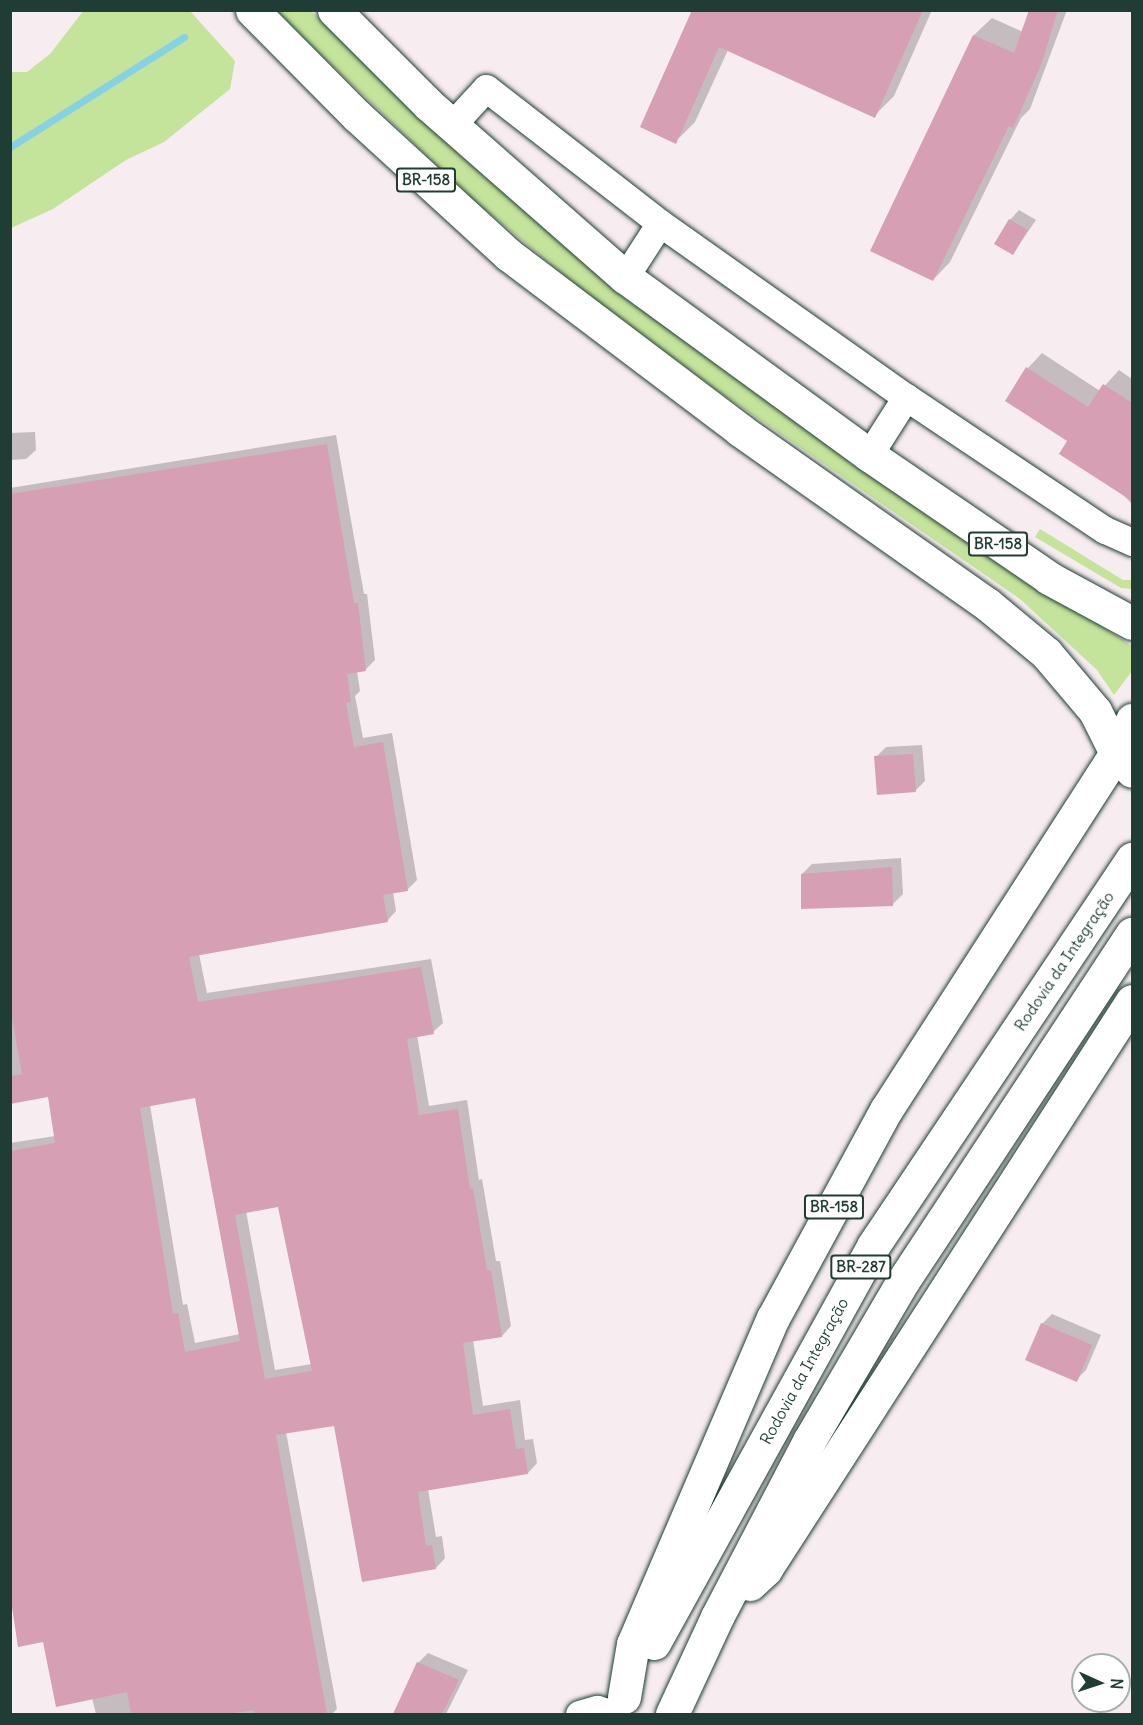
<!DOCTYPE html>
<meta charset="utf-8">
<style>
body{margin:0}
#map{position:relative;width:1143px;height:1725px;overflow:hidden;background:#f7ecf0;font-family:Delius,sans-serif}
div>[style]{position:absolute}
.green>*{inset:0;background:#c4e39b}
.shadow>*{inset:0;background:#0003}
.stream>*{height:7px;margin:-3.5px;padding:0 3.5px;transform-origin:3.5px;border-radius:3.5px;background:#85d2e5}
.building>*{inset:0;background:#d69fb4}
.roads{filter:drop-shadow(0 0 2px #1f3d34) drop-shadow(0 0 2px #1f3d34)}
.minor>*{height:27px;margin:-13.5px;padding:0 13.5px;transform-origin:13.5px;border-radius:13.5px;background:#fff}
.highway>*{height:33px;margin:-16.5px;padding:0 16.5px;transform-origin:16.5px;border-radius:16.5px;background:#fff}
span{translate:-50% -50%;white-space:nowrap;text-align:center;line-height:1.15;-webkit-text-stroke:6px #fff;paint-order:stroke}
.shield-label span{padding:2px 4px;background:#fff;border:2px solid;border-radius:4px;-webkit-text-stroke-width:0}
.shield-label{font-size:15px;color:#1f3d34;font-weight:700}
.street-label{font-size:16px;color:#1f3d34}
.frame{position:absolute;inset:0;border:12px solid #1f3d34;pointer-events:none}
.north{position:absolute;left:1071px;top:1653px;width:60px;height:60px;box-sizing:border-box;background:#fff;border:2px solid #a5b1ae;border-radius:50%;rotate:93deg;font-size:16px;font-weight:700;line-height:24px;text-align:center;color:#1f3d34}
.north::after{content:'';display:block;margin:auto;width:21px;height:27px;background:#1f3d34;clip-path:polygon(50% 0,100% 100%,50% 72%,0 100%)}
</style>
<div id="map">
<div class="green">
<i style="clip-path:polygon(84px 10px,190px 11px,235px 61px,230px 89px,164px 142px,126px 160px,53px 209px,11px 228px,11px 72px,27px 72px,50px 54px)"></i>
<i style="clip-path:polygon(275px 11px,311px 11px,433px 129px,1030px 580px,1132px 646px,1132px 671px,1114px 695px,1097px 670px,1020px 599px,715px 389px,577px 286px,472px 199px)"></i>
<i style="clip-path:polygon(1040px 529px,1123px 580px,1132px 580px,1132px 589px,1121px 588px,1035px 537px)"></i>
</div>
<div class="shadow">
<i style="clip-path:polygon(694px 10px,932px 10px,894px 96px,874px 116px,728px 50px,695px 122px,675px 142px)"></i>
<i style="clip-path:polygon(1031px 10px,1067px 10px,1030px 109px,1021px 118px,950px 262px,933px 280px,872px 250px,974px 35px,992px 18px,1023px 32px)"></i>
<i style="clip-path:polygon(1019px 210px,1036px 220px,1013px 253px,1010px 220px)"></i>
<i style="clip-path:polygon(1042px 353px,1100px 391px,1119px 370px,1132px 379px,1132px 504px,1069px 441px,1028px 368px)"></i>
<i style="clip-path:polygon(35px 432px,36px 450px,26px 459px,10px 460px,10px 433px)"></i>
<i style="clip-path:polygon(evenodd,336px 435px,364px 594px,367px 594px,375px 660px,366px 669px,357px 671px,360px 691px,355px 696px,363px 738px,392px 733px,417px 880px,407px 890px,393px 892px,396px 911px,387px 921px,199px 954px,207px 993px,431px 959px,443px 1023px,433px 1032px,417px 1035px,429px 1106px,467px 1100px,479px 1180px,482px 1179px,496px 1261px,500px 1261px,511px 1326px,502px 1336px,473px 1340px,483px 1406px,520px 1400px,525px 1440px,533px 1439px,537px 1463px,528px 1473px,428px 1489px,436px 1537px,442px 1536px,445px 1558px,436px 1568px,335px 1424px,286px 1432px,337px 1709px,332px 1714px,96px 1714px,92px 1698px,10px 1597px,10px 1143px,55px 1136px,49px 1096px,10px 1102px,10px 488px,336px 435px,196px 1097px,240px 1334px,195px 1343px,187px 1304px,183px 1305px,150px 1105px,196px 1097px,336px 435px,279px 1206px,312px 1364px,275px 1370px,246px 1211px,279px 1206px)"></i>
<i style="clip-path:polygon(922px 745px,925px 781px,915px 791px,876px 757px,886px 747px)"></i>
<i style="clip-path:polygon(901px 858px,903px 894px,893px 904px,802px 874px,812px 864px)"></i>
<i style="clip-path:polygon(1052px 1314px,1101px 1335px,1086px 1370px,1076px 1380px,1042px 1324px)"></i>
<i style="clip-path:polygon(428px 1653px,468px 1670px,446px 1714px,395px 1714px,418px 1663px)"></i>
</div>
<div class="stream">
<i style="left:10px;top:147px;width:206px;rotate:-32.3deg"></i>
</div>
<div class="building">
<i style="clip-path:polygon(692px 10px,923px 10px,875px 118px,719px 47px,676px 144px,640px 127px)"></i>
<i style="clip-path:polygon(1029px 10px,1058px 10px,1041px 65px,1013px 128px,1009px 126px,933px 281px,870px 251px,973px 35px,1014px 53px)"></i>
<i style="clip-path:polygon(1009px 219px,1028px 230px,1013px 255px,994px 244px)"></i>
<i style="clip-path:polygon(1026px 367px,1088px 407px,1103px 384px,1132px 403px,1132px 501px,1059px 454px,1067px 441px,1005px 401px)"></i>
<i style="clip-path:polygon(evenodd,327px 444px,354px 603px,358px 603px,366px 671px,347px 674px,351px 702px,346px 703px,354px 747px,383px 742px,408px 891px,383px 895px,388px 922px,189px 957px,198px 1002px,421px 967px,434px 1034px,407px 1039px,419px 1115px,458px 1109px,470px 1189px,473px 1188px,487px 1270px,491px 1270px,502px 1337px,463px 1343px,473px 1415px,510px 1409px,516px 1449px,524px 1448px,528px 1474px,418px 1492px,426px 1546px,432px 1545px,436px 1569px,362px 1582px,334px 1426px,276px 1435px,327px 1714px,255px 1714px,254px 1710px,228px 1714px,131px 1714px,127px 1692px,56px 1707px,43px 1642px,18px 1647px,10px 1594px,10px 1151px,55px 1143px,48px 1097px,10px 1104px,10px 1076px,22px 1074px,10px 1006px,10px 494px,327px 444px,195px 1098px,240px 1341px,185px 1352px,178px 1313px,173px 1314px,140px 1108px,195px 1098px,327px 444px,278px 1207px,312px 1371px,265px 1379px,235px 1215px,278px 1207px)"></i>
<i style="clip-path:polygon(913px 754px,916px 792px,877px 795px,874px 756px)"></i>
<i style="clip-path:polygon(892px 867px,893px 906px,801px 909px,801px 874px)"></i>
<i style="clip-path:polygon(1041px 1323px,1092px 1345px,1077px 1382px,1025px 1360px)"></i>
<i style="clip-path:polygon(417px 1662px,459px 1680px,442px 1714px,393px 1714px)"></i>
</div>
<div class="roads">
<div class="minor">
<i style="left:452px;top:125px;width:50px;rotate:-47.4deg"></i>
<i style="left:486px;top:88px;width:220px;rotate:37.8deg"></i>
<i style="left:660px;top:223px;width:301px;rotate:35.3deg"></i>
<i style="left:906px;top:397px;width:239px;rotate:33.8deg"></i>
<i style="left:1105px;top:530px;width:30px;rotate:24deg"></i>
<i style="left:625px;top:277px;width:64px;rotate:-57.1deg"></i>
<i style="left:869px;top:455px;width:69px;rotate:-57.5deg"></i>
<i style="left:579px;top:1714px;width:19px;rotate:-16deg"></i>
<i style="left:597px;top:1709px;width:18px;rotate:16deg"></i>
</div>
<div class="highway">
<i style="left:252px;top:10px;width:148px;rotate:45.3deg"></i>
<i style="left:356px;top:115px;width:207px;rotate:42.5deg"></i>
<i style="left:509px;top:255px;width:290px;rotate:37.1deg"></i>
<i style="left:740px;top:430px;width:302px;rotate:35.2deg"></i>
<i style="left:987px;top:604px;width:77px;rotate:39.7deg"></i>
<i style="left:1046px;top:653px;width:76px;rotate:49.8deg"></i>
<i style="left:1095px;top:711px;width:47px;rotate:63.4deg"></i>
<i style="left:1116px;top:753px;width:24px;rotate:48deg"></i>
<i style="left:334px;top:10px;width:134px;rotate:45deg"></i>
<i style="left:429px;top:105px;width:261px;rotate:41.3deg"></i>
<i style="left:625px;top:277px;width:302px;rotate:36.1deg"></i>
<i style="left:869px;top:455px;width:218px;rotate:34.3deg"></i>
<i style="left:1049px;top:578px;width:94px;rotate:28.5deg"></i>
<i style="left:750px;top:1584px;width:21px;rotate:-43deg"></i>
<i style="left:765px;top:1570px;width:677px;rotate:-57.18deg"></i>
<i style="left:654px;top:1643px;width:453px;rotate:-61.1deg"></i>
<i style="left:873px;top:1246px;width:466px;rotate:-56.2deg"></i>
<i style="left:624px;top:1697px;width:54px;rotate:-80.4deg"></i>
<i style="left:633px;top:1644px;width:355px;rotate:-66.8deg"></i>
<i style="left:773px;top:1318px;width:237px;rotate:-61.5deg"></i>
<i style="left:886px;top:1110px;width:425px;rotate:-57.2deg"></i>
<i style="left:1116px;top:753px;width:37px;rotate:-64deg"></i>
<i style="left:672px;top:1714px;width:107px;rotate:-65.1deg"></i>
<i style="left:717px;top:1617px;width:199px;rotate:-62.4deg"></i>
<i style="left:809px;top:1441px;width:186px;rotate:-59.6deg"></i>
<i style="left:903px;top:1281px;width:416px;rotate:-56.6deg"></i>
</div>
</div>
<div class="shield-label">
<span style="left:426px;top:180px">BR-158</span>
<span style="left:998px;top:544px">BR-158</span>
<span style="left:834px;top:1207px">BR-158</span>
<span style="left:861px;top:1267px">BR-287</span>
</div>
<div class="street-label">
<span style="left:1064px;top:961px;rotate:-56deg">Rodovia da Integração</span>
<span style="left:804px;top:1371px;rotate:-61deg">Rodovia da Integração</span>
</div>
<div class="frame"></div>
<div class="north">N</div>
</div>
